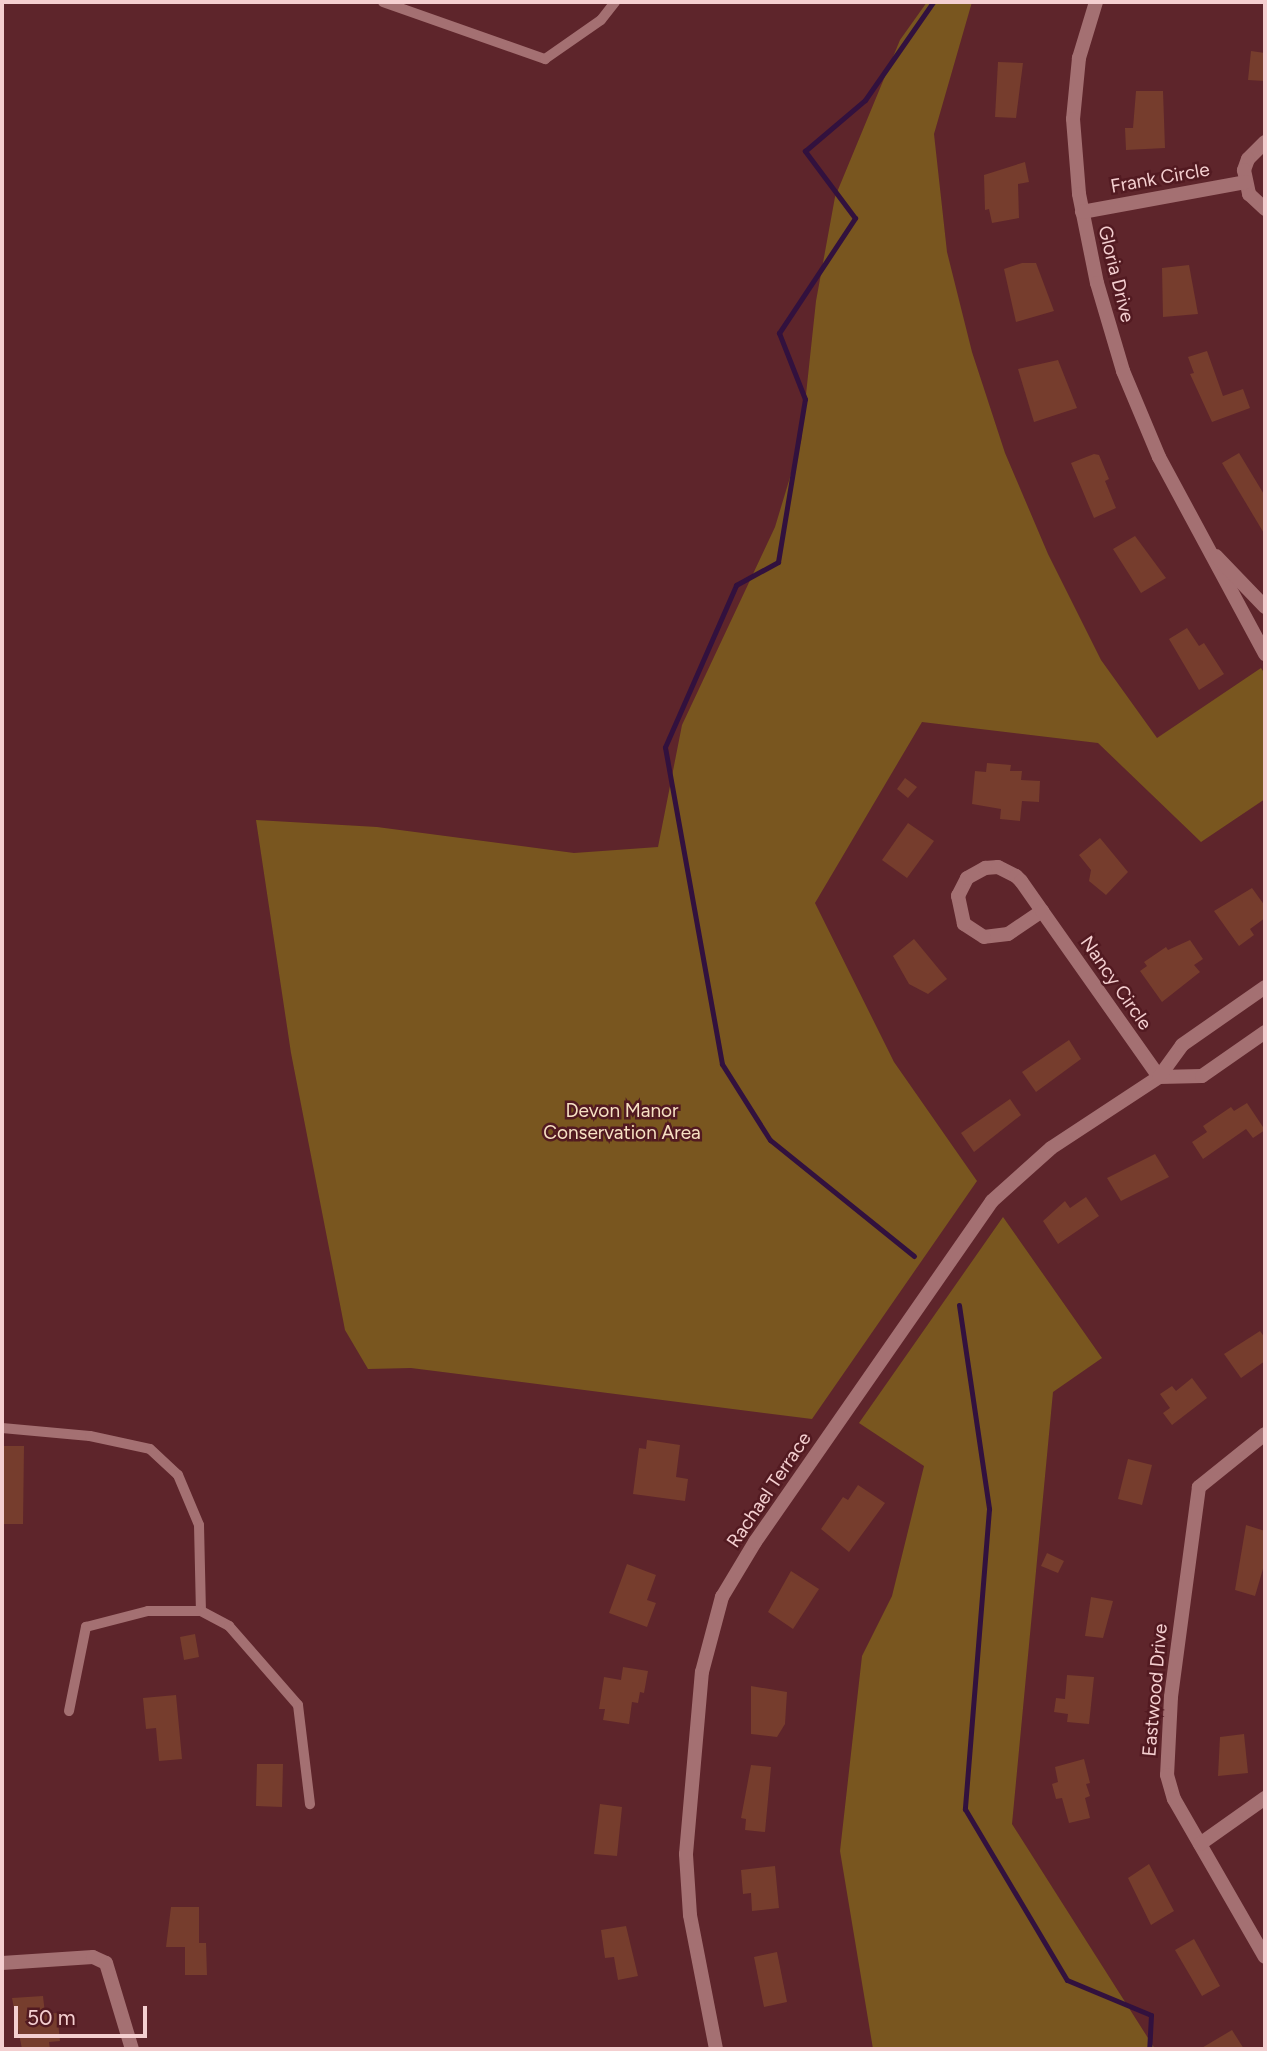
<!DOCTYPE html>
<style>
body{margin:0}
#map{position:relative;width:1267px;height:2051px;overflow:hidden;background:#5e252b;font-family:Figtree,sans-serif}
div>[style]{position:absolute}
.green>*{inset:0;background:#79561f}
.stream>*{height:5px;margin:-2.5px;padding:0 2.5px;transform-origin:2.5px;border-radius:2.5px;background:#32113e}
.building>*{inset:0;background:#763d2d}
.service>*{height:10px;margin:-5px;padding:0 5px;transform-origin:5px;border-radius:5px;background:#a47072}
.minor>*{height:14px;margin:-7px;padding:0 7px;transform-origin:7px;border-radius:7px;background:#a47072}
span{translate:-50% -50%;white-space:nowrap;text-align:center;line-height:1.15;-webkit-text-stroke:5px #521a21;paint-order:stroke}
.street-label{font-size:19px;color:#f4cfd0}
.park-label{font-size:19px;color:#f7e1c3}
.frame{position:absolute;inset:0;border:4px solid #f4cfd0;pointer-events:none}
.scale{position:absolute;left:14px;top:2006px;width:133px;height:32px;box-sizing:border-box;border:4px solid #f4cfd0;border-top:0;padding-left:9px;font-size:21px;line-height:24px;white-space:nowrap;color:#f4cfd0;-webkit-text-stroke:5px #521a21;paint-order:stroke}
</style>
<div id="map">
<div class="green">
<i style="clip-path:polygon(927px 2px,972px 2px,934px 134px,947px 252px,972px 352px,1005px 453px,1048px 554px,1101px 660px,1157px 738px,1261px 668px,1265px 674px,1265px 799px,1201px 842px,1098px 743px,922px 722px,815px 903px,894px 1062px,977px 1181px,812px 1419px,411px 1368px,368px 1369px,345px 1330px,291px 1053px,256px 820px,377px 827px,574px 853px,658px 847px,682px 725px,775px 527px,801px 441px,816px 301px,835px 197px,900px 40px)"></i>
<i style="clip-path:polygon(1003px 1217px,1102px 1358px,1053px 1392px,1012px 1824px,1155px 2049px,873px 2049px,840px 1851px,862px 1656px,892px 1596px,924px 1466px,859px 1423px)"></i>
</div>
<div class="stream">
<i style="left:914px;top:1256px;width:185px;rotate:-141.1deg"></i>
<i style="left:770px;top:1140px;width:90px;rotate:-122.3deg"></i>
<i style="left:722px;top:1064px;width:322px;rotate:-100.2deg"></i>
<i style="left:665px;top:747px;width:177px;rotate:-66.3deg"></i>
<i style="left:736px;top:585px;width:48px;rotate:-28.7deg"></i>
<i style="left:778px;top:562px;width:165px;rotate:-80.6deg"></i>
<i style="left:805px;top:399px;width:71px;rotate:-111.5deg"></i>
<i style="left:779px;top:333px;width:138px;rotate:-56.5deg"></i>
<i style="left:855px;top:218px;width:84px;rotate:-126.7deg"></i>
<i style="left:805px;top:151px;width:79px;rotate:-40.4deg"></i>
<i style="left:865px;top:100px;width:119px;rotate:-55.2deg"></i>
<i style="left:959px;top:1305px;width:206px;rotate:81.6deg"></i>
<i style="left:989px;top:1509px;width:301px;rotate:94.6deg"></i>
<i style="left:965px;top:1809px;width:199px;rotate:59.2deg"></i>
<i style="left:1067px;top:1980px;width:91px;rotate:22.6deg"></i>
<i style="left:1151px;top:2015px;width:34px;rotate:93deg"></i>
</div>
<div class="building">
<i style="clip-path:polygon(1251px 51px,1265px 53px,1265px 81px,1248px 80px)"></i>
<i style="clip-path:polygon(998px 62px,1023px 63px,1016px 118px,995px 117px)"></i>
<i style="clip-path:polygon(1136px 91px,1163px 91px,1165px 148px,1126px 150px,1125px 128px,1133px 128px)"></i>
<i style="clip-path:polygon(1025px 162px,1029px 182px,1018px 184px,1019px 218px,992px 223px,989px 209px,985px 210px,984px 175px)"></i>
<i style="clip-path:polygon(1022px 263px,1036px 263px,1054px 311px,1016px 322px,1004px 269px)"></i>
<i style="clip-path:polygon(1189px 265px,1198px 314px,1163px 317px,1162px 268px)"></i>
<i style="clip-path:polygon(1207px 351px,1223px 396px,1243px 389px,1250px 408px,1212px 422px,1190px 374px,1194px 373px,1188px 357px)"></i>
<i style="clip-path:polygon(1058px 360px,1077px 408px,1034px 422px,1018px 369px)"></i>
<i style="clip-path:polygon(1239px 453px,1265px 496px,1265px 535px,1222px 463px)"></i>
<i style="clip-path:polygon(1094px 454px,1099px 455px,1109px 479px,1105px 481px,1116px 508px,1094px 518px,1071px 463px)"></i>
<i style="clip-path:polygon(1135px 536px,1166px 578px,1141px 593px,1113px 549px)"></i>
<i style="clip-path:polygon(1187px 628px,1199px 646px,1204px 643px,1224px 674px,1199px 690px,1169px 639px)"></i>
<i style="clip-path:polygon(987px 763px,1011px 765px,1010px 771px,1022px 771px,1021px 780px,1040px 781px,1039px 802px,1022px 801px,1020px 821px,1000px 819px,1001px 809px,972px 804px,975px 771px,986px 772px)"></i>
<i style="clip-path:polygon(905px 778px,917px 787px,908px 798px,897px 789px)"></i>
<i style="clip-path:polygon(908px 823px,934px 841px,907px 878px,882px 860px)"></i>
<i style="clip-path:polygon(1100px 838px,1128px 872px,1106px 895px,1089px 881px,1091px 870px,1079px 855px)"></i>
<i style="clip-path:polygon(1252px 888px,1265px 906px,1265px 918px,1250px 929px,1254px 935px,1239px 946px,1214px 911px)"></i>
<i style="clip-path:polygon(914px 939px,947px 979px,928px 994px,909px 984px,893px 956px)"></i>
<i style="clip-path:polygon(1190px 940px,1203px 959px,1194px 965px,1200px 972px,1162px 1002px,1140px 971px,1147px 966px,1144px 962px,1166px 947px,1168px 950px)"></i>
<i style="clip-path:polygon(1069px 1040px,1081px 1059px,1036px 1092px,1022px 1072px)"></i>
<i style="clip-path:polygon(1010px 1099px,1021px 1115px,974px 1152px,961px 1133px)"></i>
<i style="clip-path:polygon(1247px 1103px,1265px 1130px,1253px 1138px,1246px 1129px,1203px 1159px,1192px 1142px,1207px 1132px,1203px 1126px,1231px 1107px,1234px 1111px)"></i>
<i style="clip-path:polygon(1155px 1154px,1169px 1177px,1121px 1201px,1107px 1178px)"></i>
<i style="clip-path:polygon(1086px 1197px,1099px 1216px,1058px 1244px,1043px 1221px,1065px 1201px,1070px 1208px)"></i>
<i style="clip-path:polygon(1260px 1331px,1265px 1338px,1265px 1361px,1241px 1378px,1224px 1354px)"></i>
<i style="clip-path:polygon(1192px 1378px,1207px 1398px,1172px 1425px,1163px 1413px,1170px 1408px,1160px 1394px,1172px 1386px,1176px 1391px)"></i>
<i style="clip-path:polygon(647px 1440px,680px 1445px,676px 1477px,688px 1479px,685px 1501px,633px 1494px,639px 1448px,646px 1449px)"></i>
<i style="clip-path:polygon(2px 1446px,24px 1446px,23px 1524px,2px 1524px)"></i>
<i style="clip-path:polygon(1128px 1459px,1152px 1465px,1142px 1505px,1118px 1499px)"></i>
<i style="clip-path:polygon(858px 1485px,885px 1503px,849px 1552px,821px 1529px,843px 1497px,848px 1500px)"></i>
<i style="clip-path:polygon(1246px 1525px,1265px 1531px,1265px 1562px,1255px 1596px,1235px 1590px)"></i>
<i style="clip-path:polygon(1047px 1553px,1064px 1561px,1058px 1573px,1041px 1566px)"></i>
<i style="clip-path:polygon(627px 1564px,656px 1575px,647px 1600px,656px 1603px,647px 1627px,609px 1613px)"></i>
<i style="clip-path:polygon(791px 1571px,819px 1589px,793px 1629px,768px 1612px)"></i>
<i style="clip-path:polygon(1091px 1597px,1113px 1601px,1103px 1638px,1085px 1636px)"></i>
<i style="clip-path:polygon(195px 1634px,199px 1657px,184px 1660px,180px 1637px)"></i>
<i style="clip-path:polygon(623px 1667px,648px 1671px,644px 1693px,640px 1692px,638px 1703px,632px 1702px,629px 1724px,603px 1720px,605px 1709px,599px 1709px,604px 1677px,621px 1680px)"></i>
<i style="clip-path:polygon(1067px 1675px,1094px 1677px,1089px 1724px,1067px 1722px,1068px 1714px,1054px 1712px,1056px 1698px,1065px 1699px)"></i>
<i style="clip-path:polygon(751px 1686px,787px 1692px,785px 1724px,777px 1737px,751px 1734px)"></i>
<i style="clip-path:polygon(176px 1695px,182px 1759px,159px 1761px,156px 1728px,146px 1729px,143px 1698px)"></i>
<i style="clip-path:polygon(1244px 1734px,1248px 1773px,1218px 1776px,1220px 1737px)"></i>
<i style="clip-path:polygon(1084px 1759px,1090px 1783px,1086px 1784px,1090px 1796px,1085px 1798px,1090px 1818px,1069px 1823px,1062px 1798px,1056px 1799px,1052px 1784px,1058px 1782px,1055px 1767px)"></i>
<i style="clip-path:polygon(257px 1764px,283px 1764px,282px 1807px,256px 1806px)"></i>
<i style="clip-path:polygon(751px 1765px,771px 1767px,765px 1832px,745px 1830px,746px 1819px,741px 1818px)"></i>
<i style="clip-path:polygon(600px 1804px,622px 1807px,617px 1856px,594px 1854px)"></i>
<i style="clip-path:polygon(1149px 1864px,1174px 1911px,1151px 1925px,1128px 1878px)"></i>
<i style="clip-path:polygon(775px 1866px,779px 1908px,752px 1911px,751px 1893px,743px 1894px,741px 1870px)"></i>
<i style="clip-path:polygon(171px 1907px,199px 1907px,199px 1943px,206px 1943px,207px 1975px,185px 1975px,185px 1947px,166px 1947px)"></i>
<i style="clip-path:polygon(626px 1926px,638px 1976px,618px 1980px,614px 1957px,605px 1958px,601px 1930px)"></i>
<i style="clip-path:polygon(1194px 1939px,1220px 1986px,1202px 1996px,1175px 1950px)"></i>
<i style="clip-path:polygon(777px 1952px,787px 2002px,764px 2007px,754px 1957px)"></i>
<i style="clip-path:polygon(43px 1996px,45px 2014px,57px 2013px,60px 2041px,49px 2042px,50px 2049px,22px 2049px,12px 1998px)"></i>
<i style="clip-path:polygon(1232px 2030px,1244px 2049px,1200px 2049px)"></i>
</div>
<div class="service">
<i style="left:383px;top:2px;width:172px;rotate:19.4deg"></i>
<i style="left:545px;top:59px;width:68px;rotate:-34.9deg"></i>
<i style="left:601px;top:20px;width:23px;rotate:-52deg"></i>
<i style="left:2px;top:1428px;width:88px;rotate:5.2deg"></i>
<i style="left:90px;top:1436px;width:61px;rotate:12.2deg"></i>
<i style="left:150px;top:1449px;width:38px;rotate:43deg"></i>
<i style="left:178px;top:1475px;width:54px;rotate:67.2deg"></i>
<i style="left:199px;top:1525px;width:86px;rotate:88.7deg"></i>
<i style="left:69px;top:1711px;width:86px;rotate:-78.6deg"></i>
<i style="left:86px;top:1627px;width:64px;rotate:-14.5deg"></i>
<i style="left:148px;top:1611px;width:53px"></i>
<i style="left:201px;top:1611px;width:32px;rotate:28deg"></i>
<i style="left:229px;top:1626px;width:105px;rotate:48.9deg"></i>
<i style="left:298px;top:1705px;width:100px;rotate:83.1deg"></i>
</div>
<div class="minor">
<i style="left:1096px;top:2px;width:59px;rotate:106.9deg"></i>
<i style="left:1079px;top:58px;width:61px;rotate:95.6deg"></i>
<i style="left:1073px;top:119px;width:75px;rotate:85.4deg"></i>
<i style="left:1079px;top:194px;width:91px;rotate:78.6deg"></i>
<i style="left:1097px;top:283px;width:92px;rotate:73.5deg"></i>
<i style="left:1123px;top:371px;width:93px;rotate:67.3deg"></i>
<i style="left:1159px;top:457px;width:224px;rotate:61.7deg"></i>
<i style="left:1265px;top:142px;width:24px;rotate:135deg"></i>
<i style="left:1248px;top:159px;width:12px;rotate:110deg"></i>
<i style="left:1244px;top:170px;width:25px;rotate:78deg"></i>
<i style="left:1249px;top:194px;width:22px;rotate:43deg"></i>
<i style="left:1082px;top:212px;width:166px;rotate:-10.4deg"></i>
<i style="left:1216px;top:556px;width:71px;rotate:46.1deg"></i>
<i style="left:1042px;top:911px;width:41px;rotate:145.9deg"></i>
<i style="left:1008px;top:934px;width:24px;rotate:173deg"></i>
<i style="left:984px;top:937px;width:24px;rotate:-147deg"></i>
<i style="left:964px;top:924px;width:29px;rotate:-102deg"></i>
<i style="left:958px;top:896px;width:20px;rotate:-63deg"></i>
<i style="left:967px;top:878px;width:21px;rotate:-29deg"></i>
<i style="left:985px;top:868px;width:13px;rotate:-4deg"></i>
<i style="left:998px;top:867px;width:20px;rotate:27deg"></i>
<i style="left:1016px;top:876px;width:7px;rotate:45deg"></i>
<i style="left:1021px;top:881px;width:37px;rotate:55deg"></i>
<i style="left:1042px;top:911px;width:203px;rotate:54.8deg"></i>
<i style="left:1159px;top:1077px;width:43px;rotate:-1.3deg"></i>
<i style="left:1202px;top:1076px;width:77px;rotate:-34.9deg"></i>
<i style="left:1265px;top:1434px;width:85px;rotate:141.2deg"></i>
<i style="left:1199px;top:1487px;width:212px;rotate:97.6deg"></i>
<i style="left:1171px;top:1697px;width:78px;rotate:92.9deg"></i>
<i style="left:1167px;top:1775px;width:25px;rotate:74deg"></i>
<i style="left:1174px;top:1799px;width:182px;rotate:60.1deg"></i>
<i style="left:1200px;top:1844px;width:80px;rotate:-35.3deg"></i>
<i style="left:2px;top:1963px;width:91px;rotate:-3.8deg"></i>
<i style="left:93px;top:1957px;width:14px;rotate:25deg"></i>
<i style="left:106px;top:1963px;width:90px;rotate:73.2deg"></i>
<i style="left:716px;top:2049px;width:136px;rotate:-101deg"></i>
<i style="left:690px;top:1915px;width:61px;rotate:-93.8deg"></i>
<i style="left:686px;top:1854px;width:183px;rotate:-85deg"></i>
<i style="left:702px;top:1672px;width:78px;rotate:-75.1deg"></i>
<i style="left:722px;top:1597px;width:64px;rotate:-59deg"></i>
<i style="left:755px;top:1542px;width:415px;rotate:-55.2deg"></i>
<i style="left:992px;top:1201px;width:79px;rotate:-41.9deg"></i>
<i style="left:1051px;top:1148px;width:129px;rotate:-33.3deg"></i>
<i style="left:1159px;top:1077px;width:39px;rotate:-54deg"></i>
<i style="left:1182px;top:1045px;width:101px;rotate:-34.9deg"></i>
</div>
<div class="street-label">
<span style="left:1160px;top:178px;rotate:-10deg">Frank Circle</span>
<span style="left:1116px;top:274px;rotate:76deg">Gloria Drive</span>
<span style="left:1116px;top:983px;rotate:55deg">Nancy Circle</span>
<span style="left:769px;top:1490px;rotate:-56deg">Rachael Terrace</span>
<span style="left:1155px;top:1690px;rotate:-85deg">Eastwood Drive</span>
</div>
<div class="park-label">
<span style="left:622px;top:1122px">Devon Manor<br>Conservation Area</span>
</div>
<div class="frame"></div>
<div class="scale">50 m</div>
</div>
